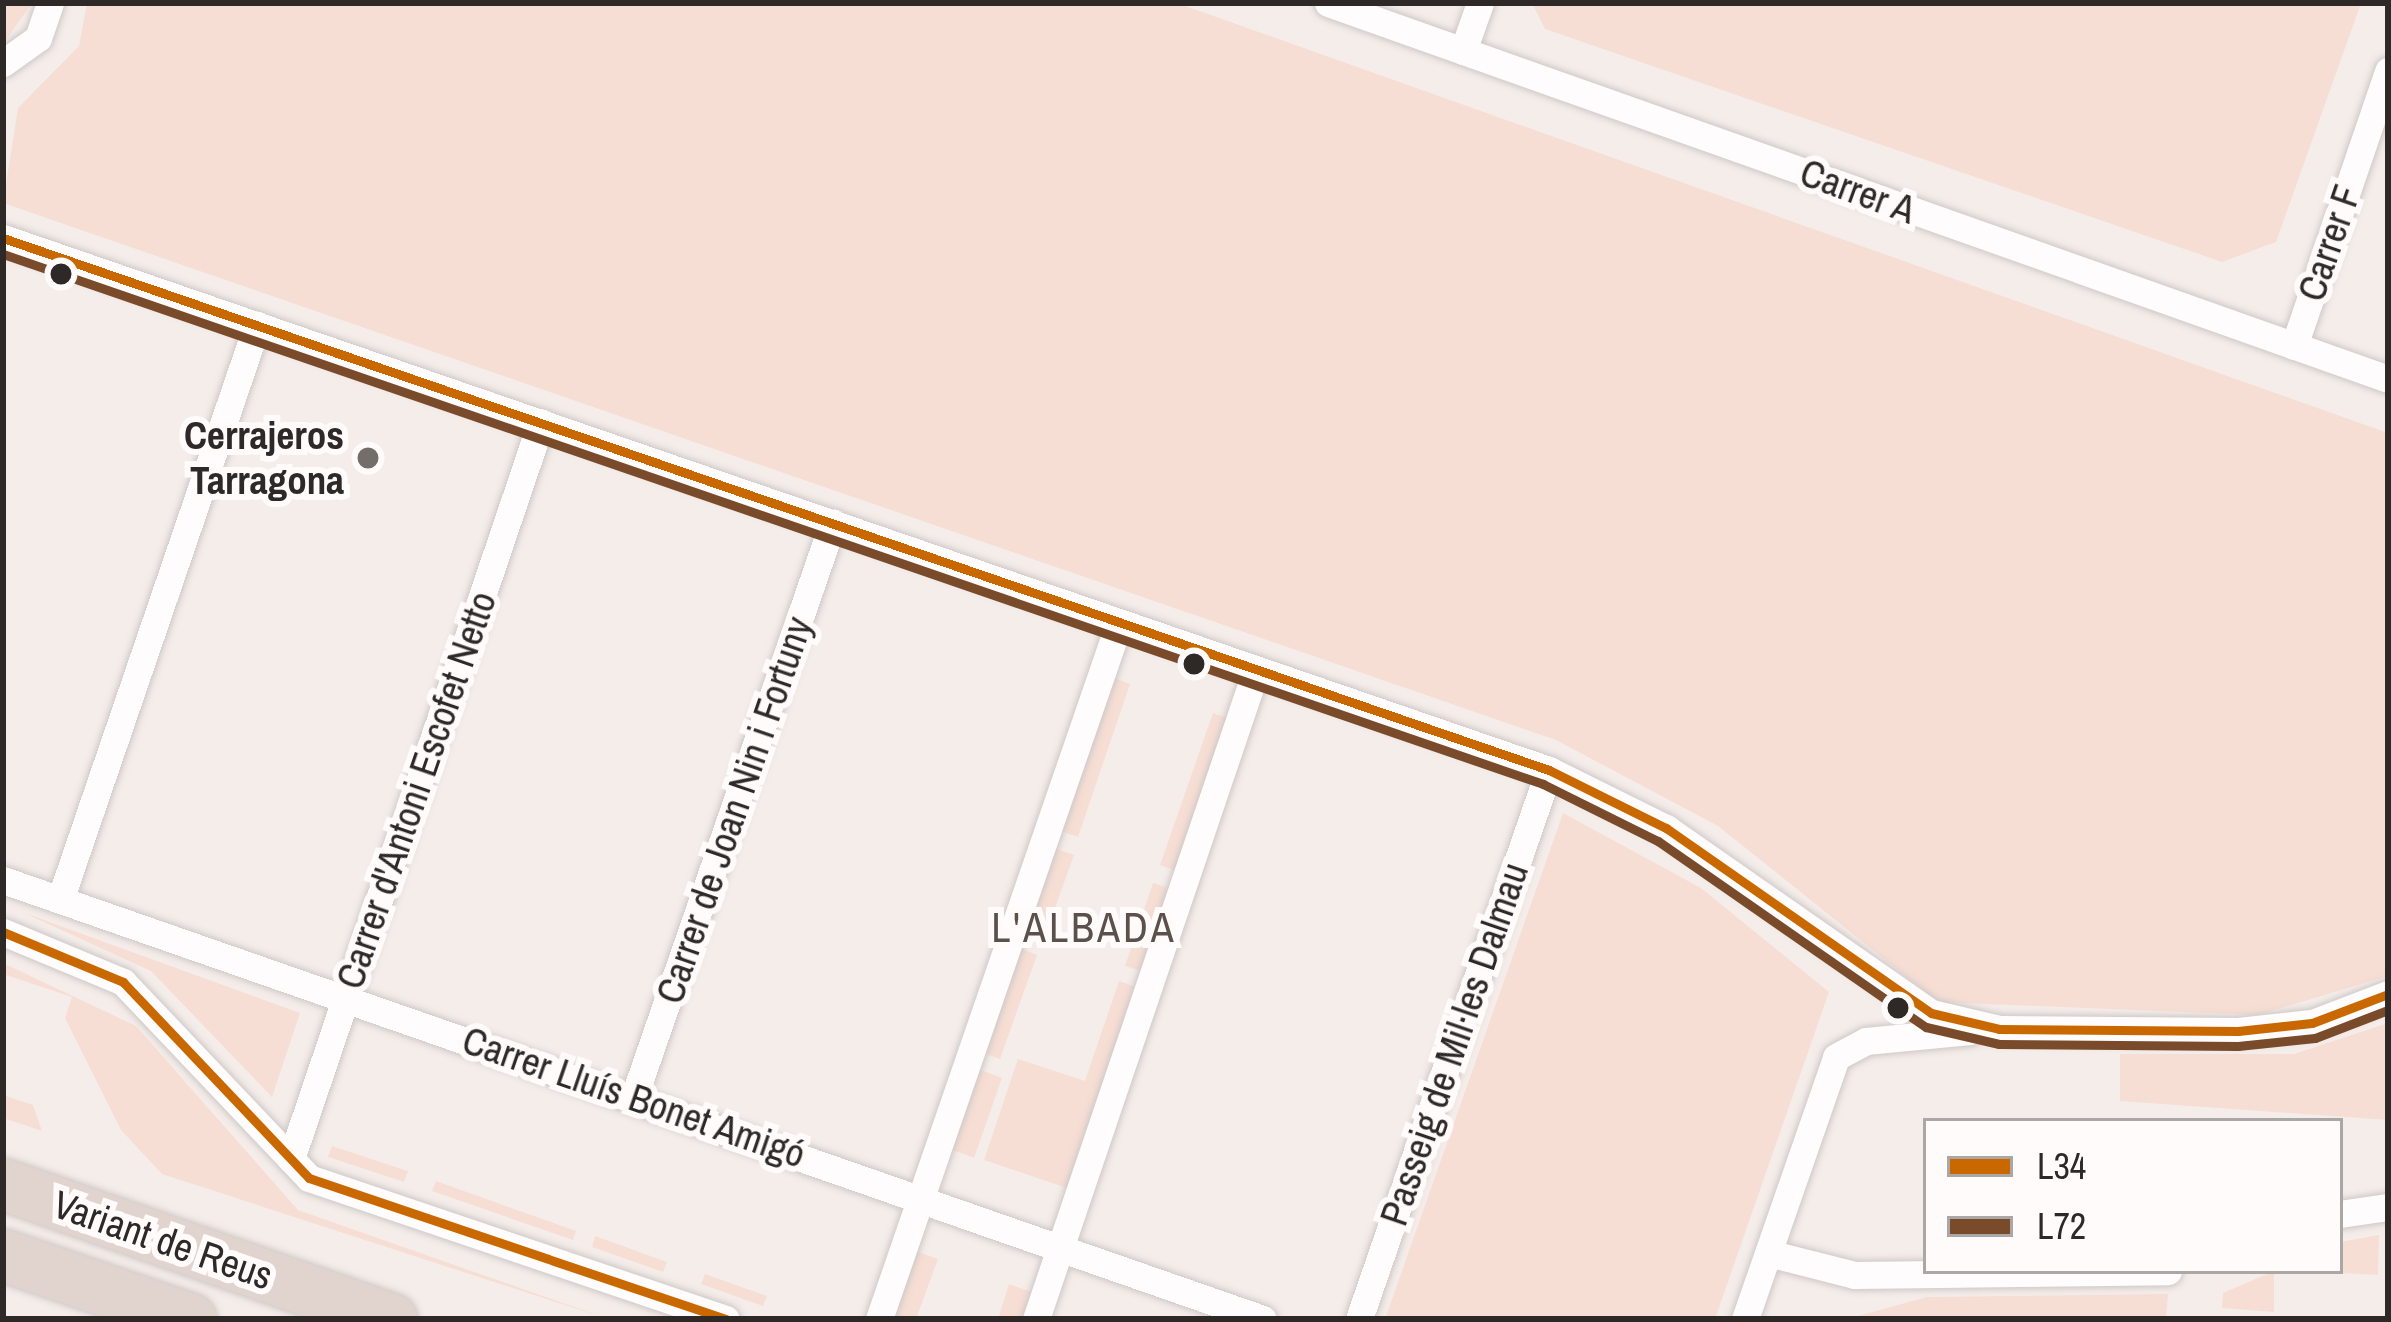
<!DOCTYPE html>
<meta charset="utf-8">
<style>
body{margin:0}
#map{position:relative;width:2391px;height:1322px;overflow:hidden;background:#f5edea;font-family:"Archivo Narrow",sans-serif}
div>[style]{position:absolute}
.green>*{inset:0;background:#f7ded4}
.roads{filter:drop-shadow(0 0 3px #cfc9c7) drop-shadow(0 0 3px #cfc9c7)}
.street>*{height:27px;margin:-13.5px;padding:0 13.5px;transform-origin:13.5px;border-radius:13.5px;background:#fefcfc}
.highway>*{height:51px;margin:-25.5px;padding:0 25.5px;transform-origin:25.5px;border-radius:25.5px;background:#e1d4cf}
.bus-1>*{height:9px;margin:-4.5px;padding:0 4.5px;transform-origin:4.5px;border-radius:4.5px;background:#ca6800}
.bus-2>*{height:9px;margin:-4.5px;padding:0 4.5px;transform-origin:4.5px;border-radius:4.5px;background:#7a4b2a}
.dots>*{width:33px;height:33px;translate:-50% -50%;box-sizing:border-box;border:6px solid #fefbfa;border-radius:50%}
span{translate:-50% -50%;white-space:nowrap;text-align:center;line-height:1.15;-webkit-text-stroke:12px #fefbfa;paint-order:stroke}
.street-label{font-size:39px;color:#2e2927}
.poi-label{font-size:39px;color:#2e2927;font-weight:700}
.right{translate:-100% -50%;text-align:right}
.neighbourhood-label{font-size:42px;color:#5b504b;letter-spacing:3px}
.frame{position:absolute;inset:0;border:6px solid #2e2927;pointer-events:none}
.legend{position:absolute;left:1923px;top:1118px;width:420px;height:156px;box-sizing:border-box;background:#fefbfa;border:3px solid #aba7a6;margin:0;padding:15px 21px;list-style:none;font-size:36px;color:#2e2927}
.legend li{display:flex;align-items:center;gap:24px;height:60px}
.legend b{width:60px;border:3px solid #aba7a6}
</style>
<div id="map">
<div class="green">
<i style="clip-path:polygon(3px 3px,32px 3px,3px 44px)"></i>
<i style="clip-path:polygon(87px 3px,1177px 3px,2388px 433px,2388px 976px,2258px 1015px,1938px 1002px,1718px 826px,1556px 740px,3px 203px,18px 108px,79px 46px)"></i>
<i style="clip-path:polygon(1532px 3px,2361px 3px,2276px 242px,2222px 262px,1545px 29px)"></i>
<i style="clip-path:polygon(1114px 678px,1130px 684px,1078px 837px,1061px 831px)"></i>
<i style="clip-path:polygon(1213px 713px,1230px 719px,1179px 872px,1160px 865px)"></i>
<i style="clip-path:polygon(1563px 813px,1701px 888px,1829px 992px,1715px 1319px,1385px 1319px)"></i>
<i style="clip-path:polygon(1054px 848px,1074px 855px,1044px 938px,1025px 931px)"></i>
<i style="clip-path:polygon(1153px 883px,1172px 889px,1144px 972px,1125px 966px)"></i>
<i style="clip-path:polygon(22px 912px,300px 1013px,272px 1097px,151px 971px)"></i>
<i style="clip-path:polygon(1020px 948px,1037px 955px,1000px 1059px,983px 1053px)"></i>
<i style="clip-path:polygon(3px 963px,136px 1026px,298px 1210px,608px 1319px,162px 1174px,121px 1130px,65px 1018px,72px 997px,3px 974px)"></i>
<i style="clip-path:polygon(1119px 981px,1139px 988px,1070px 1189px,984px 1160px,1018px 1059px,1085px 1081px)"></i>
<i style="clip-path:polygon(2388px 1023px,2388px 1120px,2120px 1101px,2120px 1054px,2294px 1054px)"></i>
<i style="clip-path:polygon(978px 1069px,1002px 1078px,974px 1158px,950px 1149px)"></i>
<i style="clip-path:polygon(3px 1095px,33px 1105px,42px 1131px,3px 1118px)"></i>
<i style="clip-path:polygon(332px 1146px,408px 1171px,404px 1182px,328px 1157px)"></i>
<i style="clip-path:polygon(436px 1181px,576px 1231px,573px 1240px,432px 1191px)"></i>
<i style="clip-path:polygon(2379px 1235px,2378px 1275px,2322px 1272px,2340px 1271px,2340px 1242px)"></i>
<i style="clip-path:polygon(595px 1236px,667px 1262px,663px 1272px,592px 1247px)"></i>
<i style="clip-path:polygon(915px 1251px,938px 1259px,916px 1319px,892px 1319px)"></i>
<i style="clip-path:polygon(2274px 1271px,2274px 1312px,2222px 1308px,2223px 1293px)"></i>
<i style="clip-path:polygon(705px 1274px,767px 1296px,763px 1306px,701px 1284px)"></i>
<i style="clip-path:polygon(1009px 1284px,1032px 1292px,1023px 1319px,998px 1319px)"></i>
<i style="clip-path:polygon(2168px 1294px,2166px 1319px,1847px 1319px,1927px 1297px)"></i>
</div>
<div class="roads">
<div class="street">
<i style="left:1328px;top:3px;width:1125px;rotate:19.53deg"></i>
<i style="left:1463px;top:51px;width:51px;rotate:-70.5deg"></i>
<i style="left:3px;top:63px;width:43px;rotate:-35.5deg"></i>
<i style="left:38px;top:38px;width:37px;rotate:-71deg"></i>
<i style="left:3px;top:238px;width:1635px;rotate:18.99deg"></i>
<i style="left:1549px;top:770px;width:131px;rotate:26.4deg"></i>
<i style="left:1666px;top:828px;width:323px;rotate:34.9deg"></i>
<i style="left:1931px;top:1013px;width:70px;rotate:13.2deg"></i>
<i style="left:1999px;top:1029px;width:239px;rotate:0.5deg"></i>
<i style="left:2238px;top:1031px;width:74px;rotate:-6.2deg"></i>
<i style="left:2312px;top:1023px;width:81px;rotate:-20.9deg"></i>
<i style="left:2294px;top:346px;width:291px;rotate:-71.1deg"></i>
<i style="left:3px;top:880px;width:1334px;rotate:19.21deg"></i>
<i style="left:60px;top:900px;width:608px;rotate:-71.09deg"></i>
<i style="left:3px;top:932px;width:130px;rotate:22.6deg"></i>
<i style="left:123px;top:982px;width:270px;rotate:46.5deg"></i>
<i style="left:309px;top:1178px;width:440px;rotate:18.7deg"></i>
<i style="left:634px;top:1097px;width:608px;rotate:-70.91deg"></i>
<i style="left:291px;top:1159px;width:778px;rotate:-71.26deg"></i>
<i style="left:2340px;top:1214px;width:49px;rotate:-8.3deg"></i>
<i style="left:1768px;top:1253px;width:90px;rotate:14.2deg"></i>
<i style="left:1855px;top:1275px;width:313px;rotate:-0.7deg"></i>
<i style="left:879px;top:1319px;width:736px;rotate:-70.97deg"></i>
<i style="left:1036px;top:1319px;width:685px;rotate:-71.27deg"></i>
<i style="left:1359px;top:1319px;width:581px;rotate:-70.91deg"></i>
<i style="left:1745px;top:1319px;width:277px;rotate:-70.8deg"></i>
<i style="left:1836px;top:1057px;width:34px;rotate:-28deg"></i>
<i style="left:1866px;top:1041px;width:104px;rotate:-5.5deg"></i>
</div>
<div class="highway">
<i style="left:3px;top:1184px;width:411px;rotate:19.2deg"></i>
<i style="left:3px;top:1255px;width:198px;rotate:18.9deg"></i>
</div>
</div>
<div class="bus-1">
<i style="left:3px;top:238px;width:1635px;rotate:18.99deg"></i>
<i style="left:1549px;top:770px;width:131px;rotate:26.4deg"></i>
<i style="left:1666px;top:828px;width:323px;rotate:34.9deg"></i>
<i style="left:1931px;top:1013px;width:70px;rotate:13.2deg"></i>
<i style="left:1999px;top:1029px;width:239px;rotate:0.5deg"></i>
<i style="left:2238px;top:1031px;width:74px;rotate:-6.2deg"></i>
<i style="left:2312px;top:1023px;width:81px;rotate:-20.9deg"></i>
<i style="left:3px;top:932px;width:130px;rotate:22.6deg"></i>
<i style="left:123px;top:982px;width:270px;rotate:46.5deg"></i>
<i style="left:309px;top:1178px;width:440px;rotate:18.7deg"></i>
</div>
<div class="bus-2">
<i style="left:3px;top:254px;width:1629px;rotate:18.99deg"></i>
<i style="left:1543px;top:784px;width:128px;rotate:26.4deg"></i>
<i style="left:1658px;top:841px;width:326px;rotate:34.8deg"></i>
<i style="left:1926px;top:1027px;width:75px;rotate:13.1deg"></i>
<i style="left:1999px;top:1044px;width:239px;rotate:0.5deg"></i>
<i style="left:2238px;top:1046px;width:77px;rotate:-5.9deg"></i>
<i style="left:2315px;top:1038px;width:78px;rotate:-21deg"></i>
</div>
<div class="dots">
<i style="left:61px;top:274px;background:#2e2927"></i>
<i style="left:368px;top:458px;background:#746e6b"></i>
<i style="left:1194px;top:664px;background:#2e2927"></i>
<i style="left:1898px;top:1008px;background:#2e2927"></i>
</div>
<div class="street-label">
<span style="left:1858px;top:191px;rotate:20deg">Carrer A</span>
<span style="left:2329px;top:243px;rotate:-71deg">Carrer F</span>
<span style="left:416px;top:790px;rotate:-71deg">Carrer d'Antoni Escofet Netto</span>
<span style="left:734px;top:810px;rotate:-71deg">Carrer de Joan Nin i Fortuny</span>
<span style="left:1454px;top:1044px;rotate:-71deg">Passeig de Mil·les Dalmau</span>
<span style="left:634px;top:1097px;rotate:19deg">Carrer Lluís Bonet Amigó</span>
<span style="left:163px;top:1240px;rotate:19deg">Variant de Reus</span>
</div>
<div class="poi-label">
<span class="right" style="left:344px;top:458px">Cerrajeros<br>Tarragona</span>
</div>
<div class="neighbourhood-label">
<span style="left:1084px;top:927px">L'ALBADA</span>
</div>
<div class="frame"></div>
<ul class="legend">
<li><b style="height:15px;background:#ca6800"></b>L34</li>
<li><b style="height:15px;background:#7a4b2a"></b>L72</li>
</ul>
</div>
